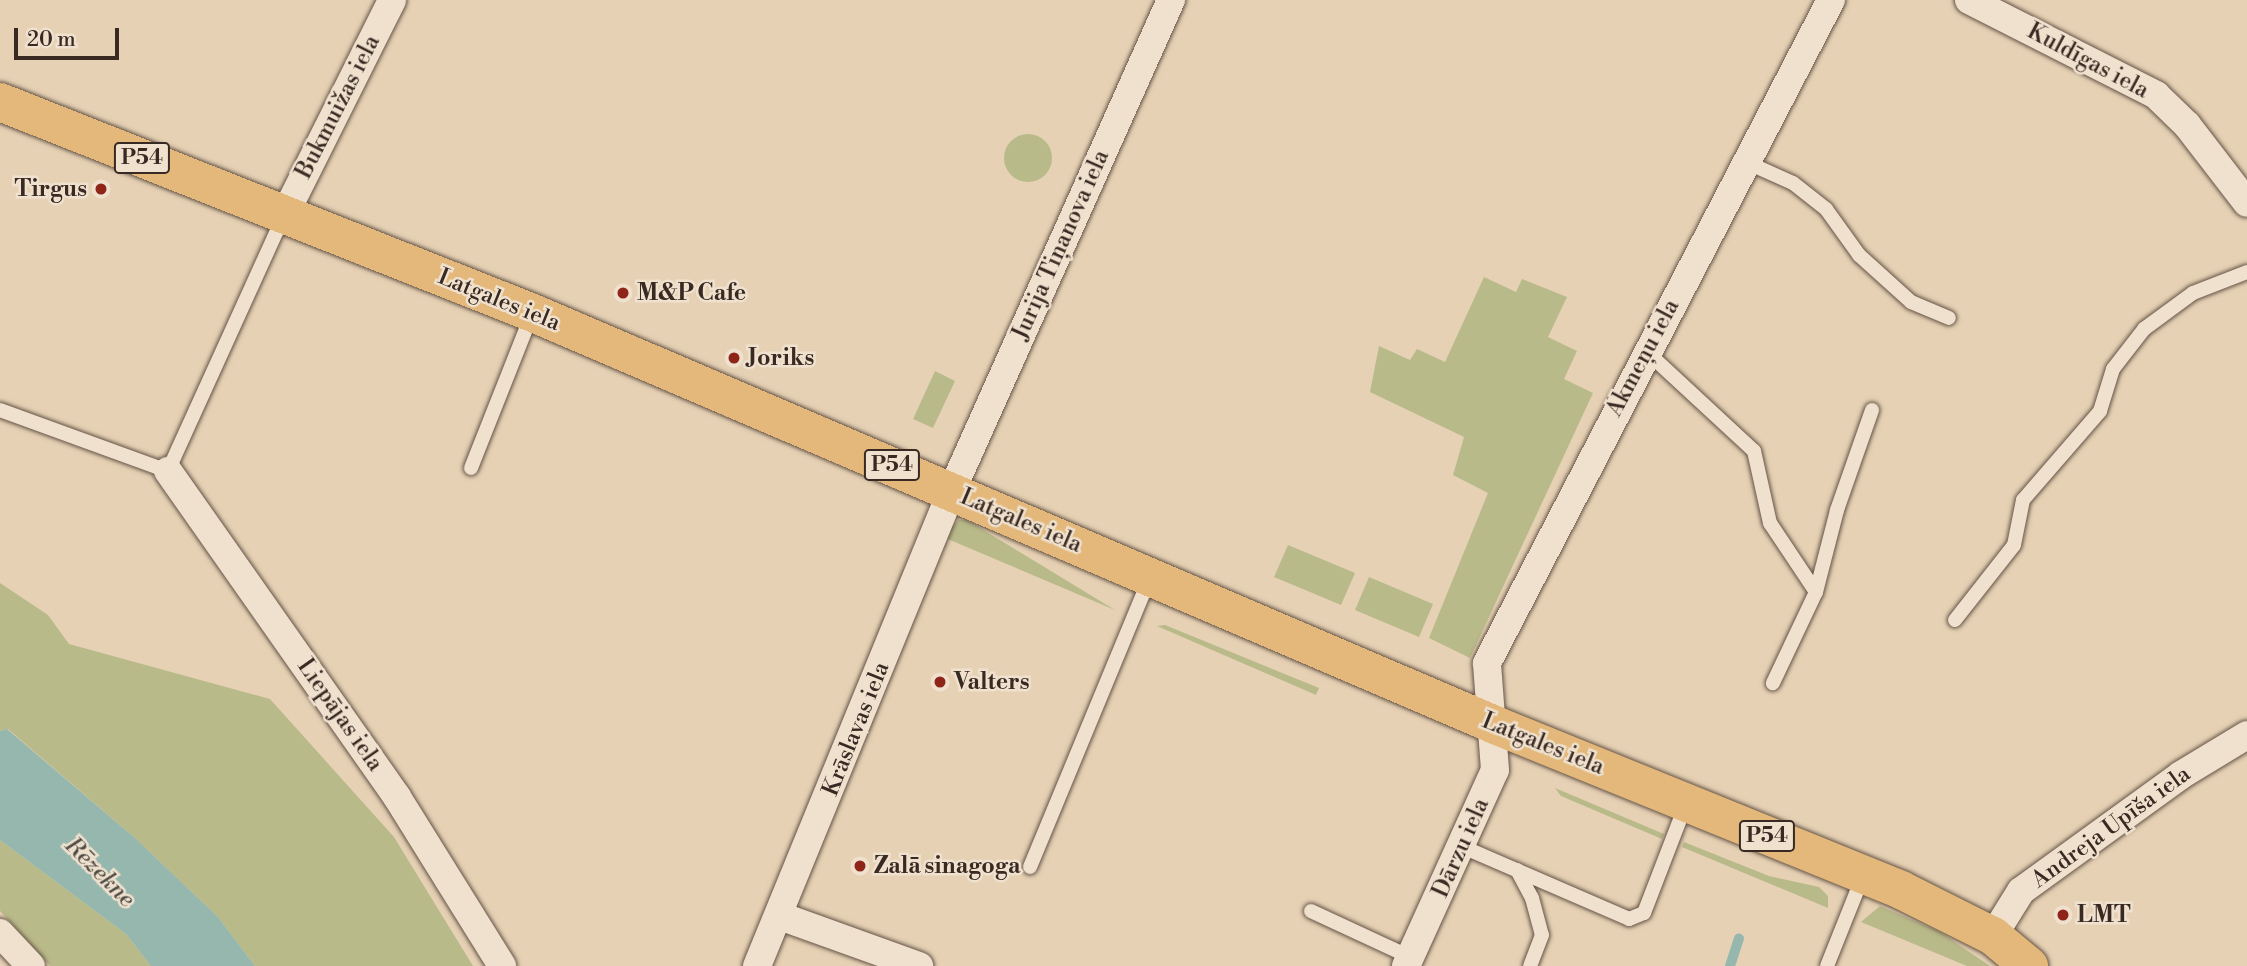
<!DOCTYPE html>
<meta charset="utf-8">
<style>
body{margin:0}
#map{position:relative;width:2247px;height:966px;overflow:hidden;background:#e6d1b4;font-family:"Libre Bodoni",serif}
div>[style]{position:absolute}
.green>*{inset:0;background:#b9ba8a}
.round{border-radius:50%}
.water>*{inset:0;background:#96b7ad}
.stream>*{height:10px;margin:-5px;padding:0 5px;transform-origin:5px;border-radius:5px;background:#96b7ad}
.roads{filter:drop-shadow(0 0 2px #645346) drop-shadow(0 0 2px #645346)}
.lane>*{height:14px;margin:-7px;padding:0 7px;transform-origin:7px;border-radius:7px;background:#efe1ce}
.street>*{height:28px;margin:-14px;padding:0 14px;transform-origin:14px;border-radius:14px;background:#efe1ce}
.primary>*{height:38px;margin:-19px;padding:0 19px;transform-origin:19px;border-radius:19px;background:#e3b87a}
.dots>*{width:19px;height:19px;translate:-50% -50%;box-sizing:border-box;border:4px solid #efe1ce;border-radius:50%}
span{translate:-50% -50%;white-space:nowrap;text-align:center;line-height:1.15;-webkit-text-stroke:5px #efe1ce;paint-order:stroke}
.shield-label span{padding:2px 5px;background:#efe1ce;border:2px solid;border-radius:5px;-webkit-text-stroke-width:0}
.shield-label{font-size:21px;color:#382922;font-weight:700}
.street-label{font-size:23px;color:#382922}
.poi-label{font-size:23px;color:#382922;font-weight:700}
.right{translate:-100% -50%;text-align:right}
.left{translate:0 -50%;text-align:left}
.water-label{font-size:24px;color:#504c45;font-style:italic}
.scale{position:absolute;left:14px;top:28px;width:105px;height:32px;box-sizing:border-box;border:4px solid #382922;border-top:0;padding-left:9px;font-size:21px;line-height:24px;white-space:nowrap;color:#382922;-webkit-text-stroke:5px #efe1ce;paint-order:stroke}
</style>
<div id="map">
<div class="green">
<i class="round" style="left:1004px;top:134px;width:48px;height:48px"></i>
<i style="clip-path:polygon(1484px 277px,1516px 292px,1522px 279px,1567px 297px,1548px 337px,1577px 351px,1564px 379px,1593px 393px,1470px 658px,1429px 638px,1488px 493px,1453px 475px,1464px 437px,1370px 392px,1379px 346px,1410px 360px,1417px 349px,1445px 362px)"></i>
<i style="clip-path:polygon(935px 371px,955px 381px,933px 428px,913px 419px)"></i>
<i style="clip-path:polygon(959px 520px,967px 520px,1115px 610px,943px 537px)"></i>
<i style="clip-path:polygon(1288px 545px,1355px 573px,1341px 605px,1274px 577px)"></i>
<i style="clip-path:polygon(1369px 577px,1433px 604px,1419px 637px,1355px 610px)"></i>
<i style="clip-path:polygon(0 583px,48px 615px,69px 644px,270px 699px,394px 837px,473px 966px,255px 966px,218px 917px,135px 838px,8px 729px,0 731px)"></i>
<i style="clip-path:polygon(1165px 625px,1319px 688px,1316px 695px,1157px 626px)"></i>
<i style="clip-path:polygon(1555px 788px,1664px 834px,1662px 839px,1561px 796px)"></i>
<i style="clip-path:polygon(0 840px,126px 934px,151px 966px,50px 966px,0 911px)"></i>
<i style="clip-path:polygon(1684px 842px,1769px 876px,1819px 887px,1828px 896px,1828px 908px,1682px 847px)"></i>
<i style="clip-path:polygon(1880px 906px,1940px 932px,1990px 966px,1967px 966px,1861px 922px)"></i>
</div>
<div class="water">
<i style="clip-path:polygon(7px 729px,135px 838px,218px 917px,255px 966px,151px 966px,126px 934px,0 840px,0 731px)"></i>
</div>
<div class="stream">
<i style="left:1730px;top:966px;width:29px;rotate:-72deg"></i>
</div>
<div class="roads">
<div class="lane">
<i style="left:1746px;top:162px;width:51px;rotate:24.1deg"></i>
<i style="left:1793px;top:183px;width:42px;rotate:38.2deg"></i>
<i style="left:1826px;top:209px;width:57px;rotate:54.3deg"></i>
<i style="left:1859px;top:255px;width:70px;rotate:42.1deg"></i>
<i style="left:1911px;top:302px;width:41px;rotate:22.8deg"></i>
<i style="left:1647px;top:352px;width:146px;rotate:42.8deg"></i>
<i style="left:1754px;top:451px;width:74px;rotate:77.5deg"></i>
<i style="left:1770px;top:523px;width:83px;rotate:56.3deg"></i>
<i style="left:1816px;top:592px;width:101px;rotate:115.3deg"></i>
<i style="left:0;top:410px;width:179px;rotate:20deg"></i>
<i style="left:168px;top:471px;width:281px;rotate:-65.6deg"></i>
<i style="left:471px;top:468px;width:166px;rotate:-68.4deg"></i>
<i style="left:1816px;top:592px;width:85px;rotate:-75.6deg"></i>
<i style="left:1837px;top:510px;width:106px;rotate:-70.7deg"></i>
<i style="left:1955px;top:620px;width:95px;rotate:-51.8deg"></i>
<i style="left:2014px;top:545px;width:46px;rotate:-78.7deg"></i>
<i style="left:2023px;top:500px;width:118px;rotate:-49.1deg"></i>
<i style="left:2100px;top:411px;width:44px;rotate:-72.8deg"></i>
<i style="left:2113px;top:369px;width:51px;rotate:-52.2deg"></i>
<i style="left:2144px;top:329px;width:61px;rotate:-36.3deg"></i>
<i style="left:2193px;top:293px;width:58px;rotate:-21.3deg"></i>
<i style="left:1463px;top:847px;width:181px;rotate:23.4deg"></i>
<i style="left:1629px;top:919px;width:16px;rotate:-22deg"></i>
<i style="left:1644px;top:913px;width:117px;rotate:-68.9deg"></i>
<i style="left:1030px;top:867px;width:314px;rotate:-67.5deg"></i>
<i style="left:1517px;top:870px;width:32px;rotate:62deg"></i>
<i style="left:1532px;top:898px;width:38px;rotate:75deg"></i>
<i style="left:1542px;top:935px;width:33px;rotate:111deg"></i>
<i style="left:1311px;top:911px;width:109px;rotate:24.9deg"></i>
<i style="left:1827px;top:966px;width:97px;rotate:-68.2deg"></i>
</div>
<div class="street">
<i style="left:1969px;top:0;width:210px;rotate:26.9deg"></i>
<i style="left:2156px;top:95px;width:43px;rotate:44.1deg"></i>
<i style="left:2187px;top:125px;width:98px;rotate:52.4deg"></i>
<i style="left:285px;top:214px;width:239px;rotate:-63.4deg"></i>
<i style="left:168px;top:471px;width:398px;rotate:54.9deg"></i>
<i style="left:397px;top:797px;width:199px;rotate:58.1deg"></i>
<i style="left:780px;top:916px;width:148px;rotate:19.8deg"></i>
<i style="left:0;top:933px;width:45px;rotate:46.8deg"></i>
<i style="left:1993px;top:936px;width:53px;rotate:-58.1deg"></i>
<i style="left:2021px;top:891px;width:198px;rotate:-35.9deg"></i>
<i style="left:2181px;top:775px;width:77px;rotate:-31.2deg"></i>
<i style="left:757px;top:966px;width:514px;rotate:-67.72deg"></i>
<i style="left:952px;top:490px;width:537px;rotate:-65.92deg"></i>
<i style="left:1406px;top:966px;width:215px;rotate:-65.6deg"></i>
<i style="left:1495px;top:770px;width:107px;rotate:-94.3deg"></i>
<i style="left:1487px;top:663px;width:747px;rotate:-62.58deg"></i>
</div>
<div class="primary">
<i style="left:0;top:102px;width:573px;rotate:21.6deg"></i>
<i style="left:533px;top:313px;width:1047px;rotate:23.18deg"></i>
<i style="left:1495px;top:725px;width:438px;rotate:22.1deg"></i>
<i style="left:1901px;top:890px;width:103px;rotate:26.6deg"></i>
<i style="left:1993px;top:936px;width:47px;rotate:39.8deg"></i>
</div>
</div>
<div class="dots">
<i style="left:101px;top:189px;background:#8f2418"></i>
<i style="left:623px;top:293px;background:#8f2418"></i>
<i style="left:734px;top:358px;background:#8f2418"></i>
<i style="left:940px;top:682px;background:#8f2418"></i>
<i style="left:860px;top:866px;background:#8f2418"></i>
<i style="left:2063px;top:915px;background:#8f2418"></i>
</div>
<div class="shield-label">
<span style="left:142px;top:158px">P54</span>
<span style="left:892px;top:465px">P54</span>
<span style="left:1767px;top:836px">P54</span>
</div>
<div class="street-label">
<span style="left:2088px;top:61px;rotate:28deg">Kuldīgas iela</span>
<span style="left:338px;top:107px;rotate:-63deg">Bukmuižas iela</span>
<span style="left:1061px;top:245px;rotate:-66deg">Jurija Tiņanova iela</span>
<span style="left:499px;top:300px;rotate:22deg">Latgales iela</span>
<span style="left:1643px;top:358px;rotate:-62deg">Akmeņu iela</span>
<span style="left:1021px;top:521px;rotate:23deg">Latgales iela</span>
<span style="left:340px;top:715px;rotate:55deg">Liepājas iela</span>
<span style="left:856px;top:729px;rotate:-68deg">Krāslavas iela</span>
<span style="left:1543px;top:744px;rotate:22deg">Latgales iela</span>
<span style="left:2111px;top:827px;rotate:-36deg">Andreja Upīša iela</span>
<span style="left:1461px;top:848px;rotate:-66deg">Dārzu iela</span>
</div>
<div class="poi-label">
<span class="right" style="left:87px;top:189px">Tirgus</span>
<span class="left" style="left:637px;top:293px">M&amp;P Cafe</span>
<span class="left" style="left:748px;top:358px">Joriks</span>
<span class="left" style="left:954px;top:682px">Valters</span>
<span class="left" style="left:874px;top:866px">Zalā sinagoga</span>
<span class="left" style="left:2077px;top:915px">LMT</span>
</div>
<div class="water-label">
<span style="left:99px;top:873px;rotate:45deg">Rēzekne</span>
</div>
<div class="scale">20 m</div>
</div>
